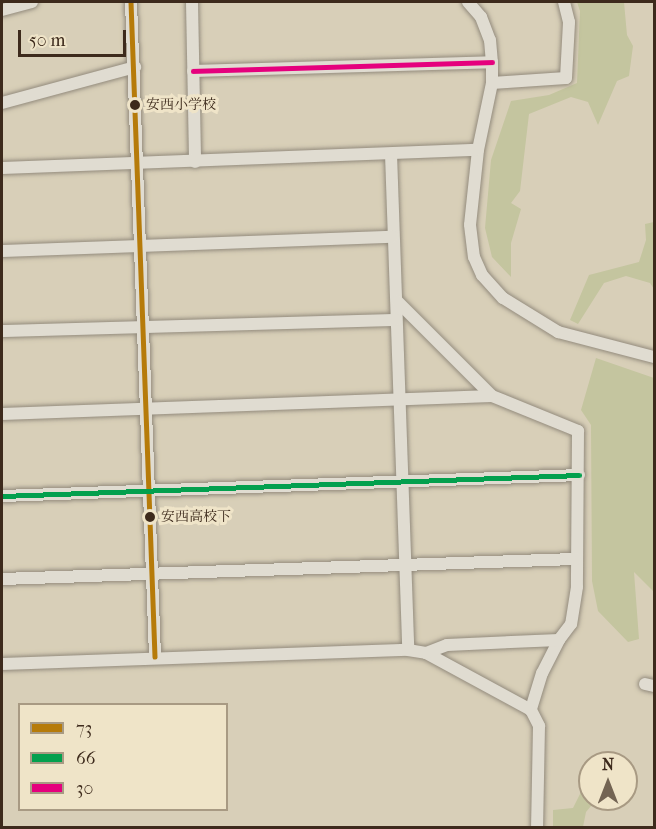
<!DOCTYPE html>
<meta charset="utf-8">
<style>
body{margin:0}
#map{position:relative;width:656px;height:829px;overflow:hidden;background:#d8cfb8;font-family:"IM FELL French Canon","Noto Serif JP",serif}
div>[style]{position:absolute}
.green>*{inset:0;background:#c4c59f}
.roads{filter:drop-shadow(0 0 2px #938b7d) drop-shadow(0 0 2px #938b7d)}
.minor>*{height:12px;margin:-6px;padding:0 6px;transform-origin:6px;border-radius:6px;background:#e0dcd1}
.bus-1>*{height:4.5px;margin:-2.25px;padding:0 2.25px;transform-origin:2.25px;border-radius:2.25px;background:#b67b0a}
.bus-2>*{height:4.5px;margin:-2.25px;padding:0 2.25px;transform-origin:2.25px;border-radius:2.25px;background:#03a04e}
.bus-3>*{height:4.5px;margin:-2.25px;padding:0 2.25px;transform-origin:2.25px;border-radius:2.25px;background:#e5007d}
.dots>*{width:16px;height:16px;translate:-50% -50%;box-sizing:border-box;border:3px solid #efe4c8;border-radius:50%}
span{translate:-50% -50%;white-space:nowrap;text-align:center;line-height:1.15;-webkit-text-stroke:6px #efe4c8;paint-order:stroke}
.bus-label{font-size:14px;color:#3d2a1c}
.left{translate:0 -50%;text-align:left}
.frame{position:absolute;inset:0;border:3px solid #3d2a1c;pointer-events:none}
.legend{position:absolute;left:18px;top:703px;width:210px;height:108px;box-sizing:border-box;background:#efe4c8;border:2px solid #a89a83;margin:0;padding:8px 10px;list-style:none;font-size:18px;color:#3d2a1c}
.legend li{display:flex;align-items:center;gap:12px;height:30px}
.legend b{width:30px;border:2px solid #a89a83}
.north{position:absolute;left:578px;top:751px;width:60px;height:60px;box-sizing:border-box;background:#efe4c8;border:2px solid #a89a83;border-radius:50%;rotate:0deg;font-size:16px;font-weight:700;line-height:24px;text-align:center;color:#3d2a1c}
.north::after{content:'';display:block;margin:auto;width:21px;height:27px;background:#736453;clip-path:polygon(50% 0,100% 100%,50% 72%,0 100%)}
.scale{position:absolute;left:18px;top:30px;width:108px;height:27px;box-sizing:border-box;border:3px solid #3d2a1c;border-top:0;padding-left:8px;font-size:18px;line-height:21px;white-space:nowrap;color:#3d2a1c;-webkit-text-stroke:4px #efe4c8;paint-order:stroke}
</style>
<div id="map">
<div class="green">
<i style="clip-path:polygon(577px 2px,624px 2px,627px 35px,633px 46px,629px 76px,617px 81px,598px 125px,588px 102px,571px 97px,529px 114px,520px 191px,511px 203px,521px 209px,511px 243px,511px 277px,492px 257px,485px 228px,491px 160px,511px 101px,549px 95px,577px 83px,580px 11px)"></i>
<i style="clip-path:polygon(654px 222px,654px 289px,650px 283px,626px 276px,604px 283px,578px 324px,570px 320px,589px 275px,639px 262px,646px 240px,645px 224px)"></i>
<i style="clip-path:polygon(596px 358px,654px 378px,654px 592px,634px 572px,639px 639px,628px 642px,598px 611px,592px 581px,591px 425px,581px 410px)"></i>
<i style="clip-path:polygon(583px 788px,590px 795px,590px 799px,596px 800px,586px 812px,583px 827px,553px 827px,553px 810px,573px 808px)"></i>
</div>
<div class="roads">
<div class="minor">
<i style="left:131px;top:2px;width:655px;rotate:87.9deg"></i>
<i style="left:192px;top:2px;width:160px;rotate:88.9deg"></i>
<i style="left:468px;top:2px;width:20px;rotate:49deg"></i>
<i style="left:481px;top:17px;width:25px;rotate:69deg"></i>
<i style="left:490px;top:40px;width:22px;rotate:85deg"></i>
<i style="left:492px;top:62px;width:21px;rotate:90deg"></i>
<i style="left:492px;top:83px;width:68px;rotate:101.8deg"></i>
<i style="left:478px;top:150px;width:75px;rotate:96.1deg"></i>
<i style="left:470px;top:225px;width:32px;rotate:83deg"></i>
<i style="left:474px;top:257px;width:20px;rotate:66deg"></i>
<i style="left:482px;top:275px;width:31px;rotate:48deg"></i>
<i style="left:503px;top:298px;width:65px;rotate:31.7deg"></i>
<i style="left:558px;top:332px;width:99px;rotate:14.6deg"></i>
<i style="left:2px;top:10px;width:31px;rotate:-15deg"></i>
<i style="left:193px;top:71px;width:299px;rotate:-1.7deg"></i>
<i style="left:492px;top:83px;width:74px;rotate:-3.9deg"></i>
<i style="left:566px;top:78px;width:56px;rotate:-86.9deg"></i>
<i style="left:569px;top:22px;width:21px;rotate:-104deg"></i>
<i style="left:2px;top:103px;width:138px;rotate:-15.1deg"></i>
<i style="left:391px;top:154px;width:496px;rotate:88deg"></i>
<i style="left:2px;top:168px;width:476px;rotate:-2.2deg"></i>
<i style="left:2px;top:251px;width:391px;rotate:-2.1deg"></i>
<i style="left:397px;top:301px;width:134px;rotate:45deg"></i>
<i style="left:492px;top:396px;width:93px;rotate:22.1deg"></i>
<i style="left:578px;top:431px;width:156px;rotate:90.4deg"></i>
<i style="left:577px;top:587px;width:37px;rotate:99deg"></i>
<i style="left:571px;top:624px;width:20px;rotate:127deg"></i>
<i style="left:559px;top:640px;width:37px;rotate:117deg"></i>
<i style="left:542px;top:673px;width:39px;rotate:107deg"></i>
<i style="left:531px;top:710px;width:18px;rotate:63deg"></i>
<i style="left:539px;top:726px;width:102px;rotate:91.1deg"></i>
<i style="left:2px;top:331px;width:394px;rotate:-1.6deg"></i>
<i style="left:2px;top:414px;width:490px;rotate:-2.1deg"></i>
<i style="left:2px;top:496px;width:577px;rotate:-2.08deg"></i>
<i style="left:2px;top:579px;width:574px;rotate:-2deg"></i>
<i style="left:426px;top:653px;width:119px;rotate:28.5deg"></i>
<i style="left:2px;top:664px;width:406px;rotate:-2deg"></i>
<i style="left:408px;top:650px;width:18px;rotate:9deg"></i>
<i style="left:426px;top:653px;width:22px;rotate:-21deg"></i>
<i style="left:447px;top:645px;width:112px;rotate:-2.6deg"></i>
<i style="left:645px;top:684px;width:9px;rotate:13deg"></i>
</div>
</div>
<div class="bus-1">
<i style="left:131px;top:2px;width:655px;rotate:87.9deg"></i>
</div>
<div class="bus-2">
<i style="left:2px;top:496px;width:577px;rotate:-2.08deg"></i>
</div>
<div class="bus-3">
<i style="left:193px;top:71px;width:299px;rotate:-1.7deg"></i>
</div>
<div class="dots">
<i style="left:135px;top:105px;background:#3d2a1c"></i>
<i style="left:150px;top:517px;background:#3d2a1c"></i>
</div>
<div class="bus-label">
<span class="left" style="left:146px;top:105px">安西小学校</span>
<span class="left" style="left:161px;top:517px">安西高校下</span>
</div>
<div class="frame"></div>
<ul class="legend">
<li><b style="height:8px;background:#b67b0a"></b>73</li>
<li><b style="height:8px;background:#03a04e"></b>66</li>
<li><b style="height:8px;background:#e5007d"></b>30</li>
</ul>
<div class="north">N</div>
<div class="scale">50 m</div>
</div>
